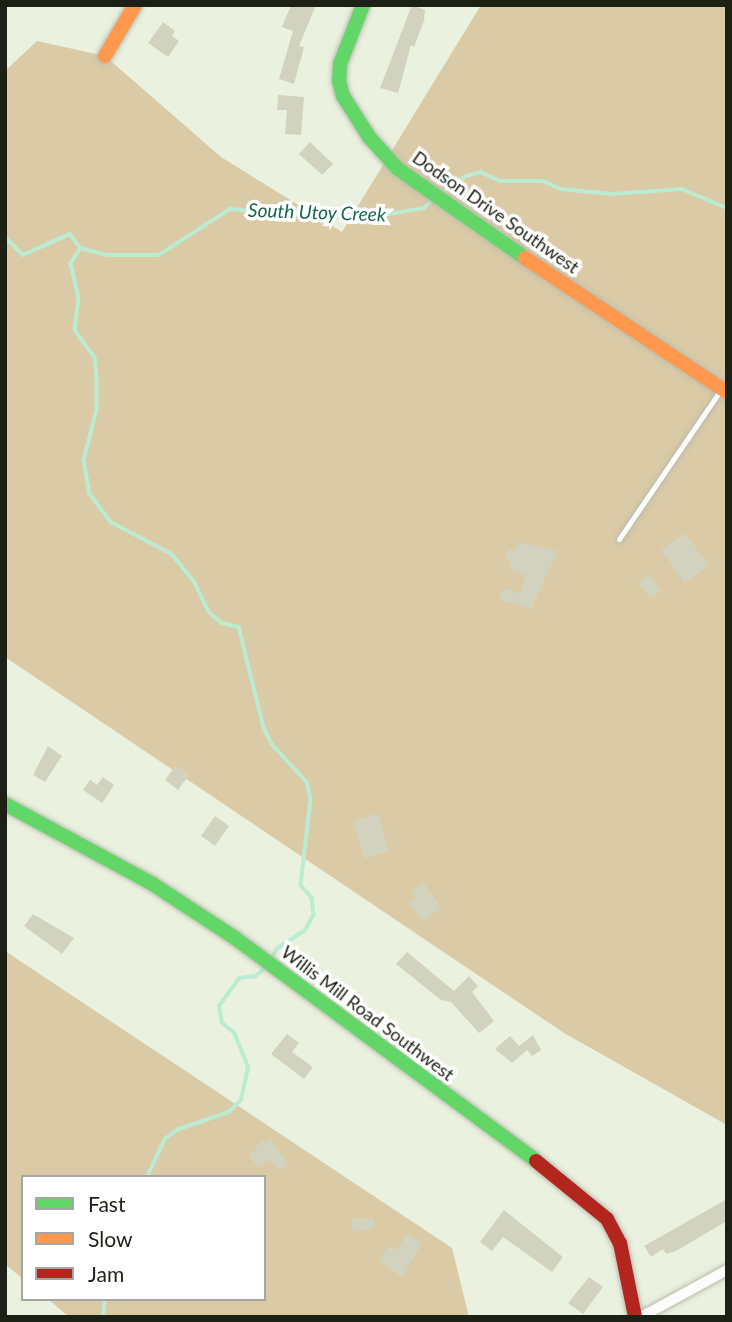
<!DOCTYPE html>
<style>
body{margin:0}
#map{position:relative;width:732px;height:1322px;overflow:hidden;background:#ebf1df;font-family:Lato,sans-serif}
div>[style]{position:absolute}
.forest>*{inset:0;background:#dacaa6}
.stream>*{height:3.5px;margin:-1.75px;padding:0 1.75px;transform-origin:1.75px;border-radius:1.75px;background:#bbebd0}
.building>*{inset:0;background:#d2d3bf}
.roads{filter:drop-shadow(0 0 2px #b8bcaf) drop-shadow(0 0 2px #b8bcaf)}
.lane>*{height:5px;margin:-2.5px;padding:0 2.5px;transform-origin:2.5px;border-radius:2.5px;background:#fcfdfa}
.street>*{height:10px;margin:-5px;padding:0 5px;transform-origin:5px;border-radius:5px;background:#fcfdfa}
.fast>*{height:14px;margin:-7px;padding:0 7px;transform-origin:7px;border-radius:7px;background:#63d668}
.slow>*{height:14px;margin:-7px;padding:0 7px;transform-origin:7px;border-radius:7px;background:#ff974d}
.jam>*{height:14px;margin:-7px;padding:0 7px;transform-origin:7px;border-radius:7px;background:#b3261e}
span{translate:-50% -50%;white-space:nowrap;text-align:center;line-height:1.15;-webkit-text-stroke:7px #fff;paint-order:stroke}
.street-label{font-size:18px;color:#1d2115}
.water-label{font-size:19px;color:#16664a;font-style:italic}
.frame{position:absolute;inset:0;border:7px solid #1d2115;pointer-events:none}
.legend{position:absolute;left:21px;top:1175px;width:245px;height:126px;box-sizing:border-box;background:#fff;border:2px solid #a5a6a1;margin:0;padding:9px 12px;list-style:none;font-size:21px;color:#1d2115}
.legend li{display:flex;align-items:center;gap:14px;height:35px}
.legend b{width:35px;border:2px solid #a5a6a1}
</style>
<div id="map">
<div class="forest">
<i style="clip-path:polygon(481px 5px,727px 5px,727px 1125px,564px 1033px,5px 657px,5px 71px,37px 41px,105px 56px,221px 157px,342px 232px)"></i>
<i style="clip-path:polygon(5px 951px,452px 1248px,469px 1317px,69px 1317px,48px 1299px,264px 1299px,264px 1177px,23px 1177px,23px 1279px,5px 1264px)"></i>
</div>
<div class="stream">
<i style="left:439px;top:195px;width:33px;rotate:-35deg"></i>
<i style="left:466px;top:176px;width:16px;rotate:-15deg"></i>
<i style="left:481px;top:172px;width:21px;rotate:25deg"></i>
<i style="left:500px;top:181px;width:43px"></i>
<i style="left:543px;top:181px;width:20px;rotate:24deg"></i>
<i style="left:561px;top:189px;width:51px;rotate:5.6deg"></i>
<i style="left:612px;top:194px;width:70px;rotate:-4.1deg"></i>
<i style="left:682px;top:189px;width:49px;rotate:22.9deg"></i>
<i style="left:5px;top:237px;width:25px;rotate:45deg"></i>
<i style="left:23px;top:255px;width:51px;rotate:-24.1deg"></i>
<i style="left:70px;top:234px;width:18px;rotate:52deg"></i>
<i style="left:81px;top:248px;width:27px;rotate:15deg"></i>
<i style="left:107px;top:255px;width:52px"></i>
<i style="left:159px;top:255px;width:85px;rotate:-32.9deg"></i>
<i style="left:230px;top:209px;width:130px;rotate:4.4deg"></i>
<i style="left:360px;top:219px;width:65px;rotate:-9.8deg"></i>
<i style="left:424px;top:208px;width:12px;rotate:-42deg"></i>
<i style="left:81px;top:248px;width:19px;rotate:122deg"></i>
<i style="left:71px;top:264px;width:35px;rotate:77deg"></i>
<i style="left:79px;top:298px;width:32px;rotate:97deg"></i>
<i style="left:75px;top:330px;width:34px;rotate:54deg"></i>
<i style="left:95px;top:358px;width:17px;rotate:83deg"></i>
<i style="left:97px;top:375px;width:35px;rotate:90deg"></i>
<i style="left:97px;top:410px;width:52px;rotate:104.6deg"></i>
<i style="left:84px;top:460px;width:35px;rotate:80deg"></i>
<i style="left:90px;top:494px;width:35px;rotate:53deg"></i>
<i style="left:111px;top:522px;width:69px;rotate:27.7deg"></i>
<i style="left:172px;top:554px;width:35px;rotate:51deg"></i>
<i style="left:194px;top:581px;width:34px;rotate:64deg"></i>
<i style="left:209px;top:612px;width:17px;rotate:40deg"></i>
<i style="left:222px;top:623px;width:17px;rotate:13deg"></i>
<i style="left:239px;top:627px;width:104px;rotate:76.1deg"></i>
<i style="left:264px;top:728px;width:18px;rotate:63deg"></i>
<i style="left:272px;top:744px;width:52px;rotate:47.4deg"></i>
<i style="left:307px;top:782px;width:17px;rotate:77deg"></i>
<i style="left:311px;top:799px;width:87px;rotate:96.6deg"></i>
<i style="left:301px;top:885px;width:17px;rotate:50deg"></i>
<i style="left:312px;top:898px;width:17px;rotate:83deg"></i>
<i style="left:314px;top:915px;width:18px;rotate:119deg"></i>
<i style="left:305px;top:931px;width:33px;rotate:147deg"></i>
<i style="left:277px;top:949px;width:13px;rotate:117deg"></i>
<i style="left:147px;top:1177px;width:42px;rotate:-64.7deg"></i>
<i style="left:165px;top:1139px;width:17px;rotate:-36deg"></i>
<i style="left:179px;top:1129px;width:53px;rotate:-18.8deg"></i>
<i style="left:229px;top:1112px;width:17px;rotate:-45deg"></i>
<i style="left:241px;top:1100px;width:34px;rotate:-78deg"></i>
<i style="left:248px;top:1067px;width:35px;rotate:-112deg"></i>
<i style="left:235px;top:1034px;width:17px;rotate:-140deg"></i>
<i style="left:222px;top:1023px;width:17px;rotate:-100deg"></i>
<i style="left:219px;top:1006px;width:34px;rotate:-54deg"></i>
<i style="left:239px;top:978px;width:17px;rotate:-7deg"></i>
<i style="left:256px;top:976px;width:13px;rotate:-42deg"></i>
<i style="left:103px;top:1317px;width:18px;rotate:-84deg"></i>
</div>
<div class="building">
<i style="clip-path:polygon(291px 5px,316px 5px,299px 46px,304px 47px,294px 84px,279px 79px,293px 31px,282px 27px)"></i>
<i style="clip-path:polygon(412px 5px,425px 10px,424px 21px,414px 47px,411px 45px,398px 93px,380px 88px)"></i>
<i style="clip-path:polygon(163px 22px,175px 31px,172px 36px,179px 41px,168px 57px,148px 43px)"></i>
<i style="clip-path:polygon(278px 95px,304px 97px,301px 135px,285px 134px,287px 110px,277px 110px)"></i>
<i style="clip-path:polygon(310px 142px,333px 164px,322px 175px,299px 154px)"></i>
<i style="clip-path:polygon(685px 533px,709px 566px,685px 583px,661px 550px)"></i>
<i style="clip-path:polygon(518px 542px,558px 551px,531px 609px,499px 599px,503px 588px,520px 594px,526px 575px,509px 569px,512px 562px,505px 559px,508px 549px,515px 551px)"></i>
<i style="clip-path:polygon(649px 575px,661px 591px,650px 599px,638px 583px)"></i>
<i style="clip-path:polygon(48px 746px,62px 756px,45px 782px,33px 775px)"></i>
<i style="clip-path:polygon(176px 765px,189px 775px,178px 790px,165px 780px)"></i>
<i style="clip-path:polygon(103px 777px,114px 785px,102px 803px,83px 790px,90px 780px,97px 785px)"></i>
<i style="clip-path:polygon(378px 813px,389px 851px,365px 859px,353px 821px)"></i>
<i style="clip-path:polygon(215px 816px,229px 826px,215px 846px,201px 836px)"></i>
<i style="clip-path:polygon(424px 883px,441px 908px,422px 921px,409px 902px,416px 898px,411px 891px)"></i>
<i style="clip-path:polygon(33px 914px,74px 938px,62px 954px,24px 926px)"></i>
<i style="clip-path:polygon(407px 952px,454px 991px,469px 976px,478px 986px,472px 992px,494px 1021px,479px 1033px,451px 1002px,441px 1000px,396px 964px)"></i>
<i style="clip-path:polygon(287px 1034px,299px 1043px,292px 1052px,313px 1067px,304px 1079px,271px 1054px)"></i>
<i style="clip-path:polygon(533px 1035px,541px 1050px,532px 1056px,527px 1050px,512px 1063px,495px 1049px,510px 1036px,519px 1046px)"></i>
<i style="clip-path:polygon(270px 1138px,287px 1163px,279px 1171px,268px 1159px,259px 1167px,249px 1157px,262px 1140px,265px 1143px)"></i>
<i style="clip-path:polygon(727px 1199px,727px 1221px,676px 1251px,666px 1254px,663px 1249px,651px 1257px,644px 1246px)"></i>
<i style="clip-path:polygon(504px 1210px,563px 1257px,552px 1272px,503px 1237px,492px 1251px,480px 1242px)"></i>
<i style="clip-path:polygon(373px 1218px,373px 1230px,353px 1231px,352px 1219px)"></i>
<i style="clip-path:polygon(408px 1234px,422px 1244px,402px 1277px,379px 1260px,389px 1246px,396px 1250px)"></i>
<i style="clip-path:polygon(589px 1277px,603px 1287px,583px 1314px,568px 1303px)"></i>
</div>
<div class="roads">
<div class="lane">
<i style="left:619px;top:539px;width:179px;rotate:-55.7deg"></i>
</div>
<div class="street">
<i style="left:641px;top:1317px;width:98px;rotate:-28.7deg"></i>
</div>
<div class="fast">
<i style="left:363px;top:5px;width:63px;rotate:111.3deg"></i>
<i style="left:340px;top:64px;width:17px;rotate:93deg"></i>
<i style="left:339px;top:81px;width:16px;rotate:75deg"></i>
<i style="left:343px;top:96px;width:49px;rotate:57.6deg"></i>
<i style="left:369px;top:137px;width:43px;rotate:47.8deg"></i>
<i style="left:398px;top:169px;width:155px;rotate:35deg"></i>
<i style="left:5px;top:804px;width:166px;rotate:28.4deg"></i>
<i style="left:151px;top:883px;width:100px;rotate:33.2deg"></i>
<i style="left:235px;top:938px;width:375px;rotate:36.5deg"></i>
</div>
<div class="slow">
<i style="left:105px;top:56px;width:59px;rotate:-59.5deg"></i>
<i style="left:525px;top:258px;width:242px;rotate:33.6deg"></i>
</div>
<div class="jam">
<i style="left:536px;top:1161px;width:92px;rotate:39.2deg"></i>
<i style="left:607px;top:1219px;width:27px;rotate:62deg"></i>
<i style="left:620px;top:1243px;width:76px;rotate:78.5deg"></i>
</div>
</div>
<div class="street-label">
<span style="left:496px;top:212px;rotate:35deg">Dodson Drive Southwest</span>
<span style="left:368px;top:1013px;rotate:37deg">Willis Mill Road Southwest</span>
</div>
<div class="water-label">
<span style="left:317px;top:212px;rotate:2deg">South Utoy Creek</span>
</div>
<div class="frame"></div>
<ul class="legend">
<li><b style="height:9px;background:#63d668"></b>Fast</li>
<li><b style="height:9px;background:#ff974d"></b>Slow</li>
<li><b style="height:9px;background:#b3261e"></b>Jam</li>
</ul>
</div>
